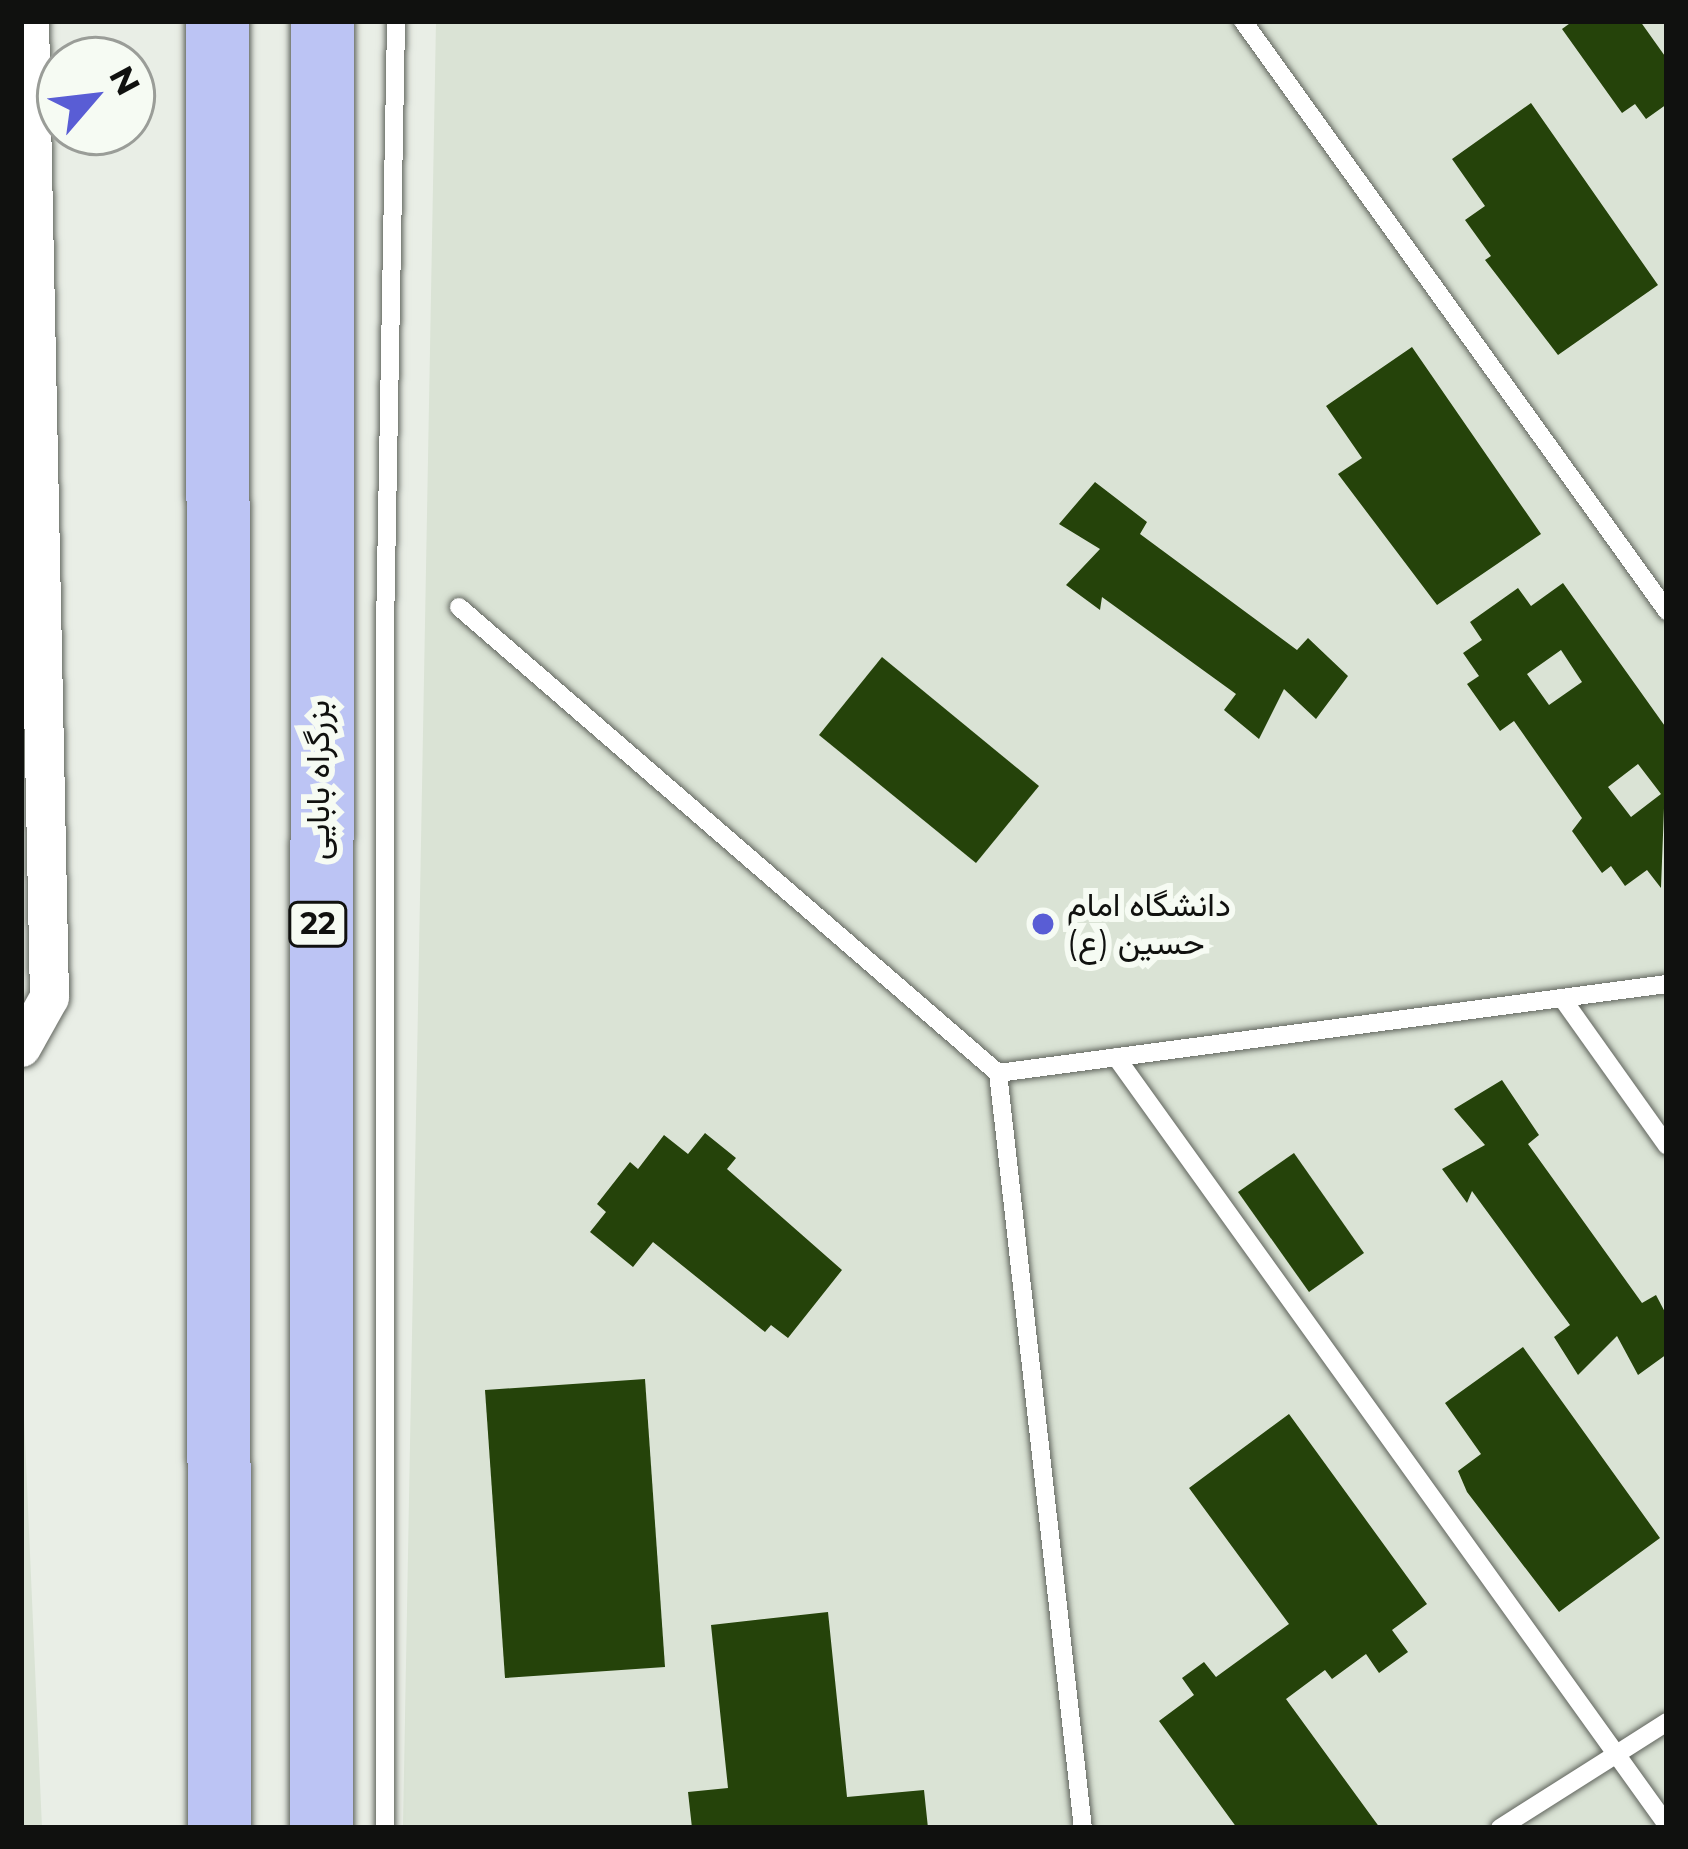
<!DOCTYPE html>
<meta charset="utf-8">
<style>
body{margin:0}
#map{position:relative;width:1688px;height:1849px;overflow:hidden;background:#e9eee6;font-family:Montserrat,Vazirmatn,sans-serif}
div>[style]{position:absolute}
.built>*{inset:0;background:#dae3d5}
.building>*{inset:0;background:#25430a}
.roads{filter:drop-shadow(0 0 3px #60645d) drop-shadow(0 0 3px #60645d)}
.service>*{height:18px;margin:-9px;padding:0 9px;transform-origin:9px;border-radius:9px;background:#fff}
.minor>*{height:39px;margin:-19.5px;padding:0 19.5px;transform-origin:19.5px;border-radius:19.5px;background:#fff}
.trunk>*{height:63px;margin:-31.5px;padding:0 31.5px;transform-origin:31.5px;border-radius:31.5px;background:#bcc4f4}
.dots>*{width:33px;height:33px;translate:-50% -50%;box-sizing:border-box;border:6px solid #f6fbf3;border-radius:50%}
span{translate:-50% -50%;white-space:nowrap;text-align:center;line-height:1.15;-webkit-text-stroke:12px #f6fbf3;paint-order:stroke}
.shield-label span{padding:3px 9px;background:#f6fbf3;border:3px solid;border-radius:9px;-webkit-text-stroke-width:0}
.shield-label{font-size:30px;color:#10110f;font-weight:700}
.street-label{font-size:33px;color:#10110f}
.poi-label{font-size:33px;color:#10110f}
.left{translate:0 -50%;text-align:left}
.frame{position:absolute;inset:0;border:24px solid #10110f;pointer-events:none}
.north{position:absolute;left:36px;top:36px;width:120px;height:120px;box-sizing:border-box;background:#f6fbf3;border:3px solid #9a9d98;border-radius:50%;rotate:62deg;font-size:33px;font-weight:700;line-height:48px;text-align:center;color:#10110f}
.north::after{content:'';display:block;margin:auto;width:42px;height:54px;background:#595dd5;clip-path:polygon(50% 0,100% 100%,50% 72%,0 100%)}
</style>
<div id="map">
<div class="built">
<i style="clip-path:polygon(436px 21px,1667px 21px,1667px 1828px,403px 1828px)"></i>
<i style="clip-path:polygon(21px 1348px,42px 1828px,21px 1828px)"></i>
</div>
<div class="building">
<i style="clip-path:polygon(1573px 21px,1640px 21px,1667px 59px,1667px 104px,1646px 119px,1635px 104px,1622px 113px,1562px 29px)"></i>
<i style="clip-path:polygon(1531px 103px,1658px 285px,1558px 355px,1485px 260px,1491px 256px,1465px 220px,1485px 206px,1452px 159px)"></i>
<i style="clip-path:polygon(1412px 347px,1541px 534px,1437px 605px,1338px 474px,1362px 458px,1326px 406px)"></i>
<i style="clip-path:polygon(1095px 482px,1147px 522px,1140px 534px,1297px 650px,1308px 638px,1348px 676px,1316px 719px,1284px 689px,1259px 739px,1224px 710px,1236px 694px,1102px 597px,1100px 610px,1066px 585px,1100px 549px,1059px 524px)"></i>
<i style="clip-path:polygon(evenodd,1563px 583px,1667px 729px,1661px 888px,1647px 870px,1625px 886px,1611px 866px,1602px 873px,1572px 831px,1582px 818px,1514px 721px,1500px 731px,1467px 684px,1479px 676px,1463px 653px,1482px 640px,1470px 622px,1518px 588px,1531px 606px,1563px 583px,1561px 650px,1582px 682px,1549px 705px,1527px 674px,1561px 650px,1563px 583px,1638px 764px,1661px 794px,1631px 817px,1608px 787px,1638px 764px)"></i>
<i style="clip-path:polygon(882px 657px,1039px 786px,976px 863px,819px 735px)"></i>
<i style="clip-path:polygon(1502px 1080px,1539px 1135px,1528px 1144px,1642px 1303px,1656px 1295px,1667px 1316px,1667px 1354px,1638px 1375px,1617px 1336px,1578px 1375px,1554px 1337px,1570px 1325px,1472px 1191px,1467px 1203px,1442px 1169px,1485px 1145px,1454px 1109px)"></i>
<i style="clip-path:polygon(705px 1133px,736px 1158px,727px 1169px,842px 1270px,788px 1338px,771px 1325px,765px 1332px,653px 1242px,633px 1267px,590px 1232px,606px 1212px,597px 1204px,630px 1162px,638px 1169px,664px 1135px,688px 1154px)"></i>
<i style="clip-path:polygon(1294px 1153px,1364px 1253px,1309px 1292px,1238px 1192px)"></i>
<i style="clip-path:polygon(1523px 1347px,1660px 1538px,1559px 1612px,1467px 1492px,1458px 1471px,1481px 1454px,1445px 1403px)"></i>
<i style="clip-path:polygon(645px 1379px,665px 1667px,505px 1678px,485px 1390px)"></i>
<i style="clip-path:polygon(1289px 1414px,1427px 1604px,1392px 1630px,1408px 1652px,1379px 1673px,1366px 1654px,1332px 1679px,1325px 1670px,1286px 1699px,1380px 1828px,1237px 1828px,1159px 1721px,1194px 1695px,1182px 1678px,1204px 1662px,1216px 1677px,1289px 1624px,1189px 1488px)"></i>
<i style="clip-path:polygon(828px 1612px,847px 1797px,924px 1790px,928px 1828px,692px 1828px,688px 1792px,728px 1788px,711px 1625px)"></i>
</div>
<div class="roads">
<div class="service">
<i style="left:1243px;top:21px;width:727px;rotate:54.3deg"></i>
<i style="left:459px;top:607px;width:713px;rotate:40.85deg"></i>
<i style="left:998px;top:1073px;width:760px;rotate:83.58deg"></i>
<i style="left:1562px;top:998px;width:181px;rotate:54.6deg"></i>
<i style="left:1116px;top:1057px;width:945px;rotate:54.34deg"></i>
<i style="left:998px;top:1073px;width:675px;rotate:-7.58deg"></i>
<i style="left:385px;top:1828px;width:1199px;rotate:-90deg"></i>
<i style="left:385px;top:629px;width:608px;rotate:-88.96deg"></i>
<i style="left:1500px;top:1828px;width:198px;rotate:-32.4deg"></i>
</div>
<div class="minor">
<i style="left:21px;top:1047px;width:57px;rotate:-60.8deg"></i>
<i style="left:49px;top:997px;width:976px;rotate:-91.17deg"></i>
</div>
<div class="trunk">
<i style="left:217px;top:21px;width:1807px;rotate:89.94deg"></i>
<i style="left:321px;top:1828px;width:1807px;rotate:-89.97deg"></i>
</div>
</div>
<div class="dots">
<i style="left:1043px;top:924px;background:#595dd5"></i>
</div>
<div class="shield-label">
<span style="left:318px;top:924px">22</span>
</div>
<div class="street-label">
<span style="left:318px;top:780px;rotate:-90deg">بزرگراه بابایی</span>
</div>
<div class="poi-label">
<span class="left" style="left:1067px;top:924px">دانشگاه امام<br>حسین (ع)</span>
</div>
<div class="frame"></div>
<div class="north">N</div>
</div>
